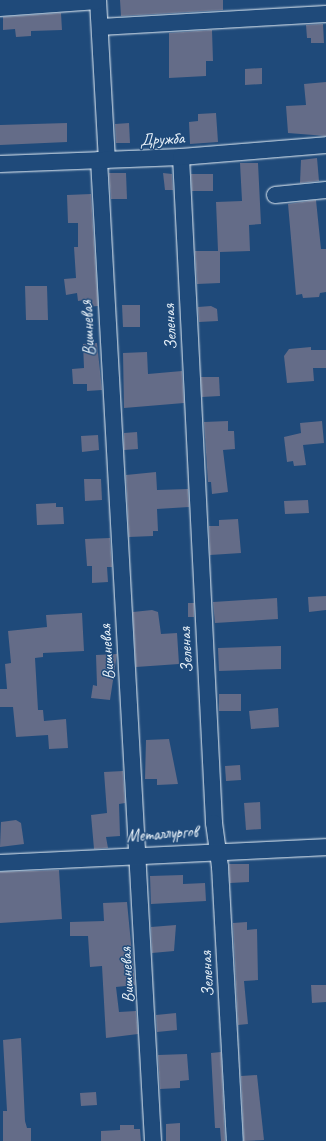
<!DOCTYPE html>
<meta charset="utf-8">
<style>
body{margin:0}
#map{position:relative;width:326px;height:1141px;overflow:hidden;background:#1f4a7a;font-family:Caveat,sans-serif}
div>[style]{position:absolute}
.building>*{inset:0;background:#646c88}
.roads{filter:drop-shadow(0 0 1px #e8f1f8) drop-shadow(0 0 1px #e8f1f8)}
.street>*{height:16px;margin:-8px;padding:0 8px;transform-origin:8px;border-radius:8px;background:#1f4a7a}
span{translate:-50% -50%;white-space:nowrap;text-align:center;line-height:1.15;-webkit-text-stroke:3px #1f4a7a;paint-order:stroke}
.street-label{font-size:17px;color:#e8f1f8}
</style>
<div id="map">
<div class="building">
<i style="clip-path:polygon(120px 0,223px 0,223px 10px,121px 16px)"></i>
<i style="clip-path:polygon(61px 13px,62px 30px,31px 31px,31px 36px,16px 37px,15px 29px,3px 30px,3px 17px)"></i>
<i style="clip-path:polygon(323px 24px,324px 43px,311px 43px,311px 38px,307px 38px,306px 25px)"></i>
<i style="clip-path:polygon(212px 30px,213px 61px,206px 61px,206px 76px,169px 78px,169px 33px)"></i>
<i style="clip-path:polygon(262px 68px,262px 84px,245px 85px,245px 69px)"></i>
<i style="clip-path:polygon(326px 82px,326px 136px,288px 133px,286px 106px,306px 105px,304px 84px)"></i>
<i style="clip-path:polygon(216px 113px,218px 142px,190px 144px,189px 122px,198px 121px,198px 114px)"></i>
<i style="clip-path:polygon(67px 123px,67px 142px,0 145px,0 125px)"></i>
<i style="clip-path:polygon(129px 123px,130px 143px,116px 143px,115px 124px)"></i>
<i style="clip-path:polygon(317px 158px,319px 181px,300px 183px,301px 160px)"></i>
<i style="clip-path:polygon(240px 163px,258px 163px,261px 224px,249px 225px,250px 251px,220px 252px,220px 283px,197px 284px,195px 251px,218px 251px,216px 202px,242px 201px)"></i>
<i style="clip-path:polygon(109px 173px,126px 173px,127px 199px,111px 199px)"></i>
<i style="clip-path:polygon(163px 173px,172px 174px,173px 190px,165px 190px)"></i>
<i style="clip-path:polygon(191px 174px,213px 174px,213px 191px,192px 191px)"></i>
<i style="clip-path:polygon(91px 194px,98px 306px,85px 307px,84px 300px,78px 301px,77px 293px,66px 295px,64px 279px,76px 278px,74px 247px,78px 247px,78px 223px,68px 223px,67px 195px)"></i>
<i style="clip-path:polygon(316px 200px,321px 249px,326px 249px,326px 292px,320px 293px,319px 297px,303px 298px,302px 294px,296px 295px,288px 204px)"></i>
<i style="clip-path:polygon(25px 286px,47px 286px,48px 320px,26px 320px)"></i>
<i style="clip-path:polygon(122px 305px,140px 305px,140px 327px,123px 327px)"></i>
<i style="clip-path:polygon(211px 306px,217px 309px,218px 321px,199px 322px,198px 307px)"></i>
<i style="clip-path:polygon(97px 343px,102px 390px,87px 391px,87px 384px,73px 384px,72px 369px,84px 368px,83px 344px)"></i>
<i style="clip-path:polygon(311px 347px,311px 350px,326px 350px,326px 368px,313px 368px,314px 381px,287px 383px,284px 356px,289px 349px)"></i>
<i style="clip-path:polygon(147px 352px,148px 374px,182px 371px,184px 403px,124px 408px,123px 353px)"></i>
<i style="clip-path:polygon(201px 377px,219px 377px,220px 396px,202px 397px)"></i>
<i style="clip-path:polygon(228px 421px,228px 431px,234px 431px,235px 449px,223px 450px,228px 492px,212px 494px,211px 482px,208px 482px,204px 422px)"></i>
<i style="clip-path:polygon(322px 421px,324px 443px,303px 445px,306px 465px,294px 466px,293px 461px,287px 462px,284px 437px,301px 433px,300px 423px)"></i>
<i style="clip-path:polygon(137px 432px,138px 449px,124px 450px,124px 433px)"></i>
<i style="clip-path:polygon(98px 435px,99px 450px,82px 452px,81px 436px)"></i>
<i style="clip-path:polygon(156px 472px,157px 490px,188px 489px,189px 507px,157px 509px,158px 531px,153px 531px,153px 536px,129px 537px,126px 475px)"></i>
<i style="clip-path:polygon(84px 479px,101px 479px,102px 500px,85px 501px)"></i>
<i style="clip-path:polygon(308px 500px,309px 513px,285px 514px,284px 501px)"></i>
<i style="clip-path:polygon(56px 503px,56px 507px,63px 507px,64px 524px,37px 525px,36px 504px)"></i>
<i style="clip-path:polygon(238px 519px,241px 553px,210px 555px,209px 526px,219px 526px,219px 520px)"></i>
<i style="clip-path:polygon(110px 538px,112px 567px,107px 567px,108px 582px,92px 583px,92px 566px,87px 566px,85px 539px)"></i>
<i style="clip-path:polygon(326px 596px,326px 610px,309px 612px,308px 597px)"></i>
<i style="clip-path:polygon(277px 598px,278px 619px,215px 623px,213px 602px)"></i>
<i style="clip-path:polygon(188px 603px,194px 603px,194px 617px,188px 617px)"></i>
<i style="clip-path:polygon(152px 610px,158px 612px,161px 634px,177px 633px,179px 664px,136px 667px,133px 612px)"></i>
<i style="clip-path:polygon(82px 613px,84px 651px,43px 653px,43px 657px,35px 658px,38px 710px,43px 710px,44px 721px,66px 719px,68px 748px,49px 749px,48px 735px,16px 737px,13px 707px,0 707px,0 689px,7px 689px,5px 664px,11px 663px,8px 631px,47px 627px,46px 615px)"></i>
<i style="clip-path:polygon(281px 646px,281px 669px,219px 671px,218px 648px)"></i>
<i style="clip-path:polygon(117px 654px,110px 700px,91px 698px,93px 685px,97px 686px,96px 655px)"></i>
<i style="clip-path:polygon(219px 694px,241px 694px,241px 711px,219px 711px)"></i>
<i style="clip-path:polygon(278px 708px,279px 727px,251px 729px,249px 711px)"></i>
<i style="clip-path:polygon(169px 739px,178px 784px,157px 785px,157px 779px,145px 779px,146px 740px)"></i>
<i style="clip-path:polygon(240px 765px,241px 780px,226px 781px,225px 766px)"></i>
<i style="clip-path:polygon(123px 771px,125px 803px,119px 804px,120px 836px,106px 837px,108px 848px,94px 849px,91px 815px,107px 813px,104px 772px)"></i>
<i style="clip-path:polygon(260px 802px,261px 829px,246px 830px,244px 803px)"></i>
<i style="clip-path:polygon(16px 820px,21px 823px,24px 844px,0 847px,1px 822px)"></i>
<i style="clip-path:polygon(229px 864px,249px 864px,249px 882px,230px 883px)"></i>
<i style="clip-path:polygon(59px 870px,62px 919px,0 923px,0 872px)"></i>
<i style="clip-path:polygon(183px 875px,183px 884px,205px 883px,206px 901px,151px 904px,150px 876px)"></i>
<i style="clip-path:polygon(127px 902px,135px 985px,116px 987px,119px 1012px,136px 1011px,138px 1034px,106px 1038px,102px 966px,90px 967px,88px 936px,70px 936px,70px 922px,104px 921px,103px 903px)"></i>
<i style="clip-path:polygon(247px 922px,247px 930px,257px 929px,258px 980px,244px 981px,248px 1024px,238px 1025px,233px 923px)"></i>
<i style="clip-path:polygon(176px 925px,174px 951px,152px 953px,151px 927px)"></i>
<i style="clip-path:polygon(311px 985px,326px 985px,326px 1002px,312px 1003px)"></i>
<i style="clip-path:polygon(176px 1013px,177px 1030px,157px 1032px,156px 1015px)"></i>
<i style="clip-path:polygon(21px 1038px,25px 1121px,27px 1128px,31px 1128px,31px 1141px,3px 1141px,3px 1111px,7px 1111px,3px 1040px)"></i>
<i style="clip-path:polygon(221px 1052px,225px 1141px,221px 1141px,220px 1128px,215px 1128px,211px 1053px)"></i>
<i style="clip-path:polygon(187px 1054px,189px 1080px,180px 1081px,180px 1088px,160px 1089px,158px 1055px)"></i>
<i style="clip-path:polygon(257px 1075px,264px 1140px,244px 1141px,241px 1076px)"></i>
<i style="clip-path:polygon(96px 1092px,97px 1105px,81px 1106px,80px 1093px)"></i>
<i style="clip-path:polygon(180px 1123px,180px 1141px,166px 1141px,166px 1124px)"></i>
<i style="clip-path:polygon(120px 1125px,134px 1125px,134px 1129px,140px 1129px,141px 1141px,101px 1141px,101px 1131px,120px 1130px)"></i>
</div>
<div class="roads">
<div class="street">
<i style="left:98px;top:0;width:160px;rotate:86.8deg"></i>
<i style="left:0;top:8px;width:98px;rotate:-4.1deg"></i>
<i style="left:100px;top:27px;width:226px;rotate:-3.3deg"></i>
<i style="left:181px;top:157px;width:667px;rotate:87.16deg"></i>
<i style="left:214px;top:823px;width:44px;rotate:82.2deg"></i>
<i style="left:220px;top:867px;width:274px;rotate:86.9deg"></i>
<i style="left:99px;top:160px;width:982px;rotate:86.85deg"></i>
<i style="left:0;top:164px;width:181px;rotate:-2.2deg"></i>
<i style="left:181px;top:157px;width:145px;rotate:-4.7deg"></i>
<i style="left:275px;top:195px;width:51px;rotate:-5.6deg"></i>
<i style="left:0;top:863px;width:326px;rotate:-2.8deg"></i>
</div>
</div>
<div class="street-label">
<span style="left:162px;top:139px;rotate:-3deg">Дружба</span>
<span style="left:170px;top:327px;rotate:-93deg">Зеленая</span>
<span style="left:88px;top:328px;rotate:-93deg">Вишневая</span>
<span style="left:186px;top:650px;rotate:-93deg">Зеленая</span>
<span style="left:107px;top:652px;rotate:-94deg">Вишневая</span>
<span style="left:162px;top:834px;rotate:-4deg">Металлургов</span>
<span style="left:207px;top:974px;rotate:-93deg">Зеленая</span>
<span style="left:127px;top:975px;rotate:-93deg">Вишневая</span>
</div>
</div>
